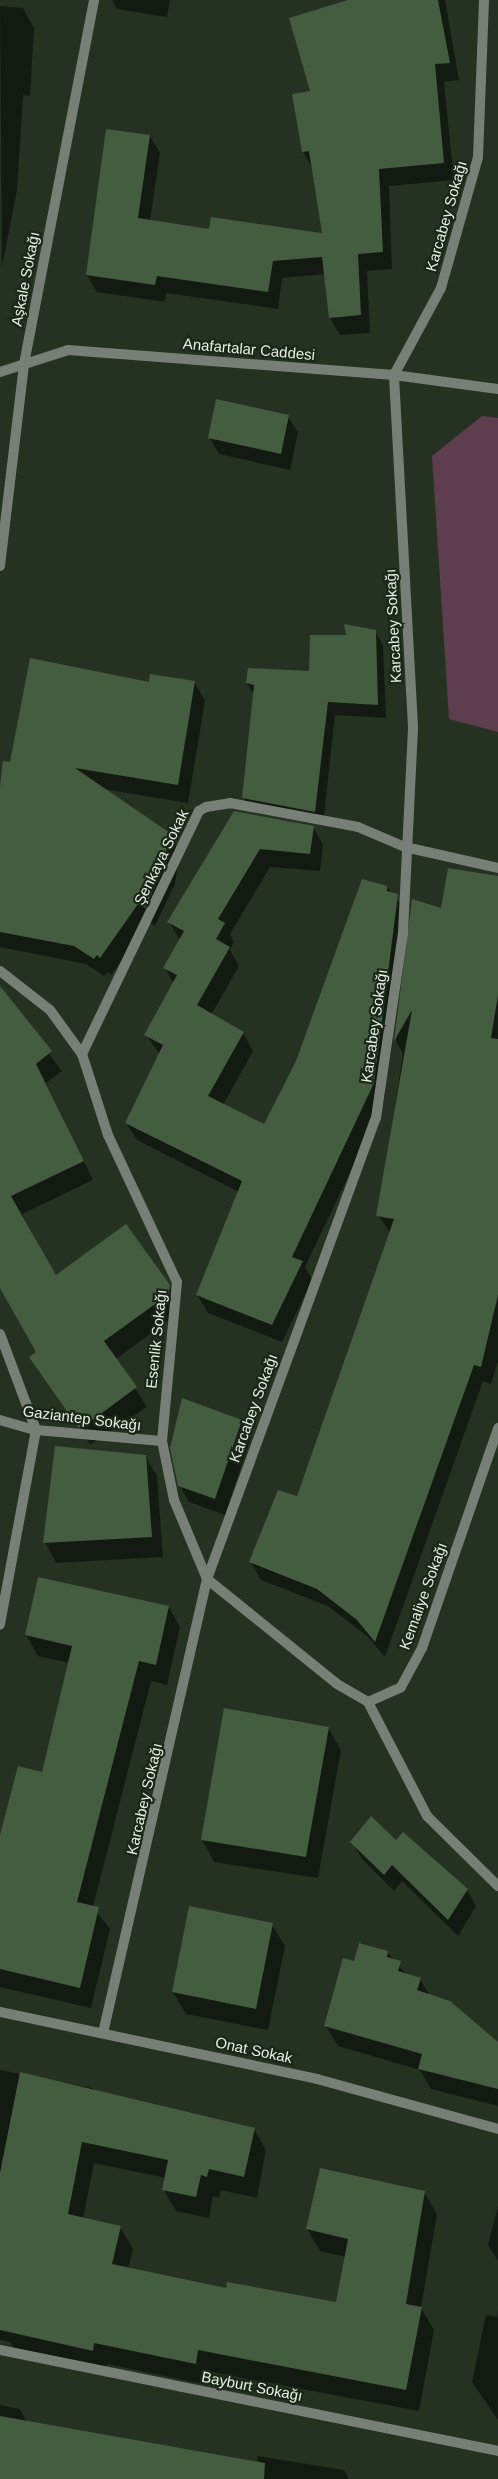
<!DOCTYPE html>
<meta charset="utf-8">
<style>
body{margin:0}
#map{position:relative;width:498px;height:2479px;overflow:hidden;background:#253221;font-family:Helvetica,sans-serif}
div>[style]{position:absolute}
.green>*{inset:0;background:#5e3e4e}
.shadow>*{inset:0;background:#0007}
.building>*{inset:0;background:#445c3f}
.service>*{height:10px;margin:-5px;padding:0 5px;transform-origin:5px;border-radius:5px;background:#787f76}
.minor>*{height:10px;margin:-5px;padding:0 5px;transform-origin:5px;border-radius:5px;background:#787f76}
.tertiary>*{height:10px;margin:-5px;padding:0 5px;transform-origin:5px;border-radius:5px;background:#787f76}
span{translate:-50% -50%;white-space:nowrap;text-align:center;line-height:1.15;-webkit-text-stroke:4.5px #1b2818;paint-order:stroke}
.street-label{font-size:15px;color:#e6efe4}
</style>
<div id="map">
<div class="green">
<i style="clip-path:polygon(482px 416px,498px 418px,498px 732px,449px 719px,432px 456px)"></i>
</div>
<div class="shadow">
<i style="clip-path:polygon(112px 0,170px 0,167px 17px,117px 9px)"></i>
<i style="clip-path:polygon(352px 0,445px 0,459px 80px,444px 82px,454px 180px,389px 186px,392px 269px,367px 271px,370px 333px,340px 335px,330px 318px,325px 274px,282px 278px,278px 309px,166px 293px,165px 302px,97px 292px,87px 275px,150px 136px,160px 153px,150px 221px,210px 230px,323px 234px,313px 169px,303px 152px,312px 92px)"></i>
<i style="clip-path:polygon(0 6px,23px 8px,34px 28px,30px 96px,23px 95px,17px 190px,2px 267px)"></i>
<i style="clip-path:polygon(288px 416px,298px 433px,290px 470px,219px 454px,209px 437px)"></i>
<i style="clip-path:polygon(375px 631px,383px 645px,386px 718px,335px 715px,323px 825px,251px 812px,243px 798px,254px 695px,247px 683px,310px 672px,348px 636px)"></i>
<i style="clip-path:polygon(194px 682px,205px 701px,188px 803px,103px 789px,170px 834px,180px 852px,175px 884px,155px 926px,149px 922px,111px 975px,108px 972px,104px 976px,86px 964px,0 947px,0 795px,11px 764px,150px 683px)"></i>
<i style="clip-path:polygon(235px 812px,313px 827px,323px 845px,320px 871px,270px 867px,230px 934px,234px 942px,230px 950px,239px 966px,211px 1015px,243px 1033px,253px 1051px,223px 1105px,264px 1126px,387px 887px,408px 914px,384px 1101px,305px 1267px,312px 1280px,282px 1342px,208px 1313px,197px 1295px,239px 1192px,137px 1140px,126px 1123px,160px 1055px,146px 1035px,174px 984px,165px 968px,180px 940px,169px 922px)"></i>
<i style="clip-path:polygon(498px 877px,498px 1361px,491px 1384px,483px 1381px,385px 1657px,368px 1637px,328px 1606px,261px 1580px,251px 1562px,297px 1497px,390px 1233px,378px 1215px,403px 1054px,396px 1041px,413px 900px,442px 909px)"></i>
<i style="clip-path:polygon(0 988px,62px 1071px,46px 1083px,93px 1180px,22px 1214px,56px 1277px,169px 1286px,180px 1305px,179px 1313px,116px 1359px,147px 1407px,90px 1445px,0 1286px)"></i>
<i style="clip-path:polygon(242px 1421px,251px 1437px,225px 1515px,189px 1502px,179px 1485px)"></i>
<i style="clip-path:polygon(145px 1456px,157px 1476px,163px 1557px,56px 1563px,45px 1542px)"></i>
<i style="clip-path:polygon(169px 1607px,180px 1627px,167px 1685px,151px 1681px,93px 1907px,110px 1929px,91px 2008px,0 1987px,0 1840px,43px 1774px,69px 1663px,38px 1656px,26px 1635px)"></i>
<i style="clip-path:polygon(328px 1728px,341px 1750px,318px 1878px,214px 1862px,202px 1840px)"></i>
<i style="clip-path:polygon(352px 1842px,396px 1842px,467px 1890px,476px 1906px,458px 1936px,402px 1881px,394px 1891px,362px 1859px)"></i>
<i style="clip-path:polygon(272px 1925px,285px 1946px,268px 2030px,186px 2014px,173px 1992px)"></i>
<i style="clip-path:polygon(387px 1952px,408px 1976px,420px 1979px,430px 1996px,498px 2043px,498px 2106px,431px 2089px,420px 2070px,338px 2046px,326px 2026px,355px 1963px)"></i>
<i style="clip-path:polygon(0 2070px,92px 2088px,96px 2093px,254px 2129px,266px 2150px,257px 2198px,221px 2190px,219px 2198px,213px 2196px,209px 2218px,176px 2211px,163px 2189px,166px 2178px,94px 2163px,83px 2219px,120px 2227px,133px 2249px,128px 2269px,227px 2289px,337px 2304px,346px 2257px,320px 2251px,307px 2229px,424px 2192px,437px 2214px,421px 2308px,434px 2330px,419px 2411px,211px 2372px,208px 2385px,107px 2364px,105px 2372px,16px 2352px,10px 2342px,0 2340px)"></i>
<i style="clip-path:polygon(498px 2206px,498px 2261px,488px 2245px)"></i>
<i style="clip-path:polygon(498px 2311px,498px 2420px,472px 2382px,486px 2315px,497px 2317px)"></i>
<i style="clip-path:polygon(0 2405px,20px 2409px,27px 2422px,257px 2463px,258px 2456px,344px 2470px,349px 2479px,0 2479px)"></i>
</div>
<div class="building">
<i style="clip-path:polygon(348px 0,438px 0,450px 63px,435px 64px,444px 163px,379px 169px,383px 252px,358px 254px,361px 315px,329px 318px,322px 257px,273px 261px,268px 292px,157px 276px,155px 285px,86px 275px,106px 129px,150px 135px,138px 218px,209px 229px,211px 217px,322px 233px,309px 151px,302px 152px,292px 94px,310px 91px,289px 18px)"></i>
<i style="clip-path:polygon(216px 399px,289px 415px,281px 454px,208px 438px)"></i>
<i style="clip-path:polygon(344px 624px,376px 630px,378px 705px,328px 702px,315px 812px,242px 798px,254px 685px,246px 683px,248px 668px,309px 671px,310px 635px,346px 635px)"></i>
<i style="clip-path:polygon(30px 658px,149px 682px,150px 674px,195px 681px,178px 785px,75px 768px,170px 833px,165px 865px,145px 908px,138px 904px,100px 958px,97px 955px,94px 959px,74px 946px,0 932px,0 786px,3px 761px,10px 762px)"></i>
<i style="clip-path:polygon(234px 811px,314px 826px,310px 854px,260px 849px,218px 919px,225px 923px,216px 939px,230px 947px,197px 1005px,244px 1032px,208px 1096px,264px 1124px,296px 1061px,362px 879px,387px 886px,387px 891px,398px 894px,374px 1083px,292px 1257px,303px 1261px,272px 1325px,196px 1295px,242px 1181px,125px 1123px,163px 1045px,144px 1035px,177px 975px,163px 968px,184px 931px,167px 922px)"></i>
<i style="clip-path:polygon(448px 868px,498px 876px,498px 995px,491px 1038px,498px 1039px,498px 1295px,481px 1367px,474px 1365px,375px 1642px,357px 1620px,317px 1589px,249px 1562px,278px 1490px,297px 1496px,394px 1219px,376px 1216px,412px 1010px,394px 1041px,412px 899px,441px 908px)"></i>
<i style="clip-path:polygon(0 986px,52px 1051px,36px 1064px,84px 1161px,11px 1196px,56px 1275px,126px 1224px,170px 1285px,169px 1294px,104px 1341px,137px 1387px,83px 1427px,78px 1427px,29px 1357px,36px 1352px,0 1288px)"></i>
<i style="clip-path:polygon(182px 1398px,242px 1420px,215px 1499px,178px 1486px,170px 1448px)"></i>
<i style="clip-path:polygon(55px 1446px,146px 1455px,152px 1537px,43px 1543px)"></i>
<i style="clip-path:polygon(38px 1577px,169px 1606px,156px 1665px,139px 1661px,77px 1902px,99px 1907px,80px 1988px,0 1969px,0 1835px,18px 1766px,42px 1772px,72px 1646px,25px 1635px)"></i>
<i style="clip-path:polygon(224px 1708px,329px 1727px,306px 1857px,201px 1840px)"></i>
<i style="clip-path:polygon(371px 1816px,396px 1840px,403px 1832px,468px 1889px,448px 1920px,392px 1865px,384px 1875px,350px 1842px)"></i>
<i style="clip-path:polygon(189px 1906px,273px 1923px,256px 2009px,172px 1992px)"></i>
<i style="clip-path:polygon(359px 1943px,388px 1951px,387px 1957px,401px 1961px,398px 1971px,421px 1978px,417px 1990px,450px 2001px,498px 2042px,498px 2089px,418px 2069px,422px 2054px,324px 2026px,343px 1958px,354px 1961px)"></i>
<i style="clip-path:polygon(20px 2072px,255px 2128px,244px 2177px,209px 2169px,207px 2177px,201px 2175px,196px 2197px,162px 2190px,168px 2160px,82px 2142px,68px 2214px,121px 2226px,112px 2264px,226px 2288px,227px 2282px,336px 2302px,348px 2239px,306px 2229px,320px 2168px,425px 2191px,406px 2304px,422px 2307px,406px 2390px,198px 2350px,196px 2364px,94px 2343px,93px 2351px,0 2330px,0 2173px)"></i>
<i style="clip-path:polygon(0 2416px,265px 2463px,264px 2479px,0 2479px)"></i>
</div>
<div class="service">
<i style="left:368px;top:1702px;width:128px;rotate:62.6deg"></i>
<i style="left:427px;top:1816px;width:100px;rotate:44.6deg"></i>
</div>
<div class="minor">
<i style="left:0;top:566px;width:203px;rotate:-83.2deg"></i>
<i style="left:24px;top:364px;width:371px;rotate:-79.1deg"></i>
<i style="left:0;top:971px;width:63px;rotate:38deg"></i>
<i style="left:50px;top:1010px;width:54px;rotate:54deg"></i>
<i style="left:82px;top:1054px;width:85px;rotate:72.2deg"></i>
<i style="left:108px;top:1135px;width:162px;rotate:64.9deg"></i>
<i style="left:177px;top:1282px;width:160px;rotate:95.4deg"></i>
<i style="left:162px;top:1441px;width:60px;rotate:78.5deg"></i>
<i style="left:174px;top:1500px;width:86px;rotate:67.3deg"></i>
<i style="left:207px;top:1579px;width:167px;rotate:38.9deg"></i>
<i style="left:337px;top:1684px;width:36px;rotate:30deg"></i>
<i style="left:368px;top:1702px;width:36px;rotate:-24deg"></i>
<i style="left:401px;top:1687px;width:44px;rotate:-61.7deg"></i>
<i style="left:422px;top:1648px;width:233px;rotate:-70.9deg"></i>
<i style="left:82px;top:1054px;width:270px;rotate:-64.3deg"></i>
<i style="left:199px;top:811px;width:8px;rotate:-30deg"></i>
<i style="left:206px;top:807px;width:24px;rotate:-9deg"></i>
<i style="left:230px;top:803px;width:130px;rotate:10.6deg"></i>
<i style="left:358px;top:827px;width:51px;rotate:23.1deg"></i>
<i style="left:405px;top:847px;width:95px;rotate:12.7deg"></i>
<i style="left:0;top:1334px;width:103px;rotate:69.4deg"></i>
<i style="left:36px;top:1430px;width:198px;rotate:100.5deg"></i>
<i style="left:0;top:1420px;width:37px;rotate:16deg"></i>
<i style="left:36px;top:1430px;width:126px;rotate:5deg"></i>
<i style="left:0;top:2012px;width:324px;rotate:11.9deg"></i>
<i style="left:317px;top:2079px;width:188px;rotate:15.4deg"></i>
<i style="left:103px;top:2033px;width:466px;rotate:-77.1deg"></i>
<i style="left:207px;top:1579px;width:491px;rotate:-69.9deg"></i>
<i style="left:376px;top:1118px;width:187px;rotate:-81.7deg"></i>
<i style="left:403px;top:933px;width:206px;rotate:-87.2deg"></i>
<i style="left:413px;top:727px;width:353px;rotate:-93.1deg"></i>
<i style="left:394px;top:375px;width:99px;rotate:-61.6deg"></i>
<i style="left:441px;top:288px;width:136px;rotate:-74.2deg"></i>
<i style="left:478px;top:157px;width:157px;rotate:-87.8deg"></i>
<i style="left:0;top:2350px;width:508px;rotate:11.46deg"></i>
</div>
<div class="tertiary">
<i style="left:0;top:372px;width:71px;rotate:-17.9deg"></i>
<i style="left:68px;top:350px;width:327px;rotate:4.4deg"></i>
<i style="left:394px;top:375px;width:105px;rotate:7.7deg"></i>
</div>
<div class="street-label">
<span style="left:446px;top:216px;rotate:-74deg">Karcabey Sokağı</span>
<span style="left:25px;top:279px;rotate:-79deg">Aşkale Sokağı</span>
<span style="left:249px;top:349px;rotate:5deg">Anafartalar Caddesi</span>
<span style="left:393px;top:626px;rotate:-93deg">Karcabey Sokağı</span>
<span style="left:161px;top:857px;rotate:-64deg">Şenkaya Sokak</span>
<span style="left:374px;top:1026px;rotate:-82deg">Karcabey Sokağı</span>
<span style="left:156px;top:1339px;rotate:-84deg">Esenlik Sokağı</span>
<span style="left:253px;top:1408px;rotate:-70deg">Karcabey Sokağı</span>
<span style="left:82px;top:1418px;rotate:7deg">Gaziantep Sokağı</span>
<span style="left:423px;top:1596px;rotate:-70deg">Kemaliye Sokağı</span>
<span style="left:144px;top:1799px;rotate:-77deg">Karcabey Sokağı</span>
<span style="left:254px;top:2050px;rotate:12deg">Onat Sokak</span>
<span style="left:252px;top:2386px;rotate:11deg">Bayburt Sokağı</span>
</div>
</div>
